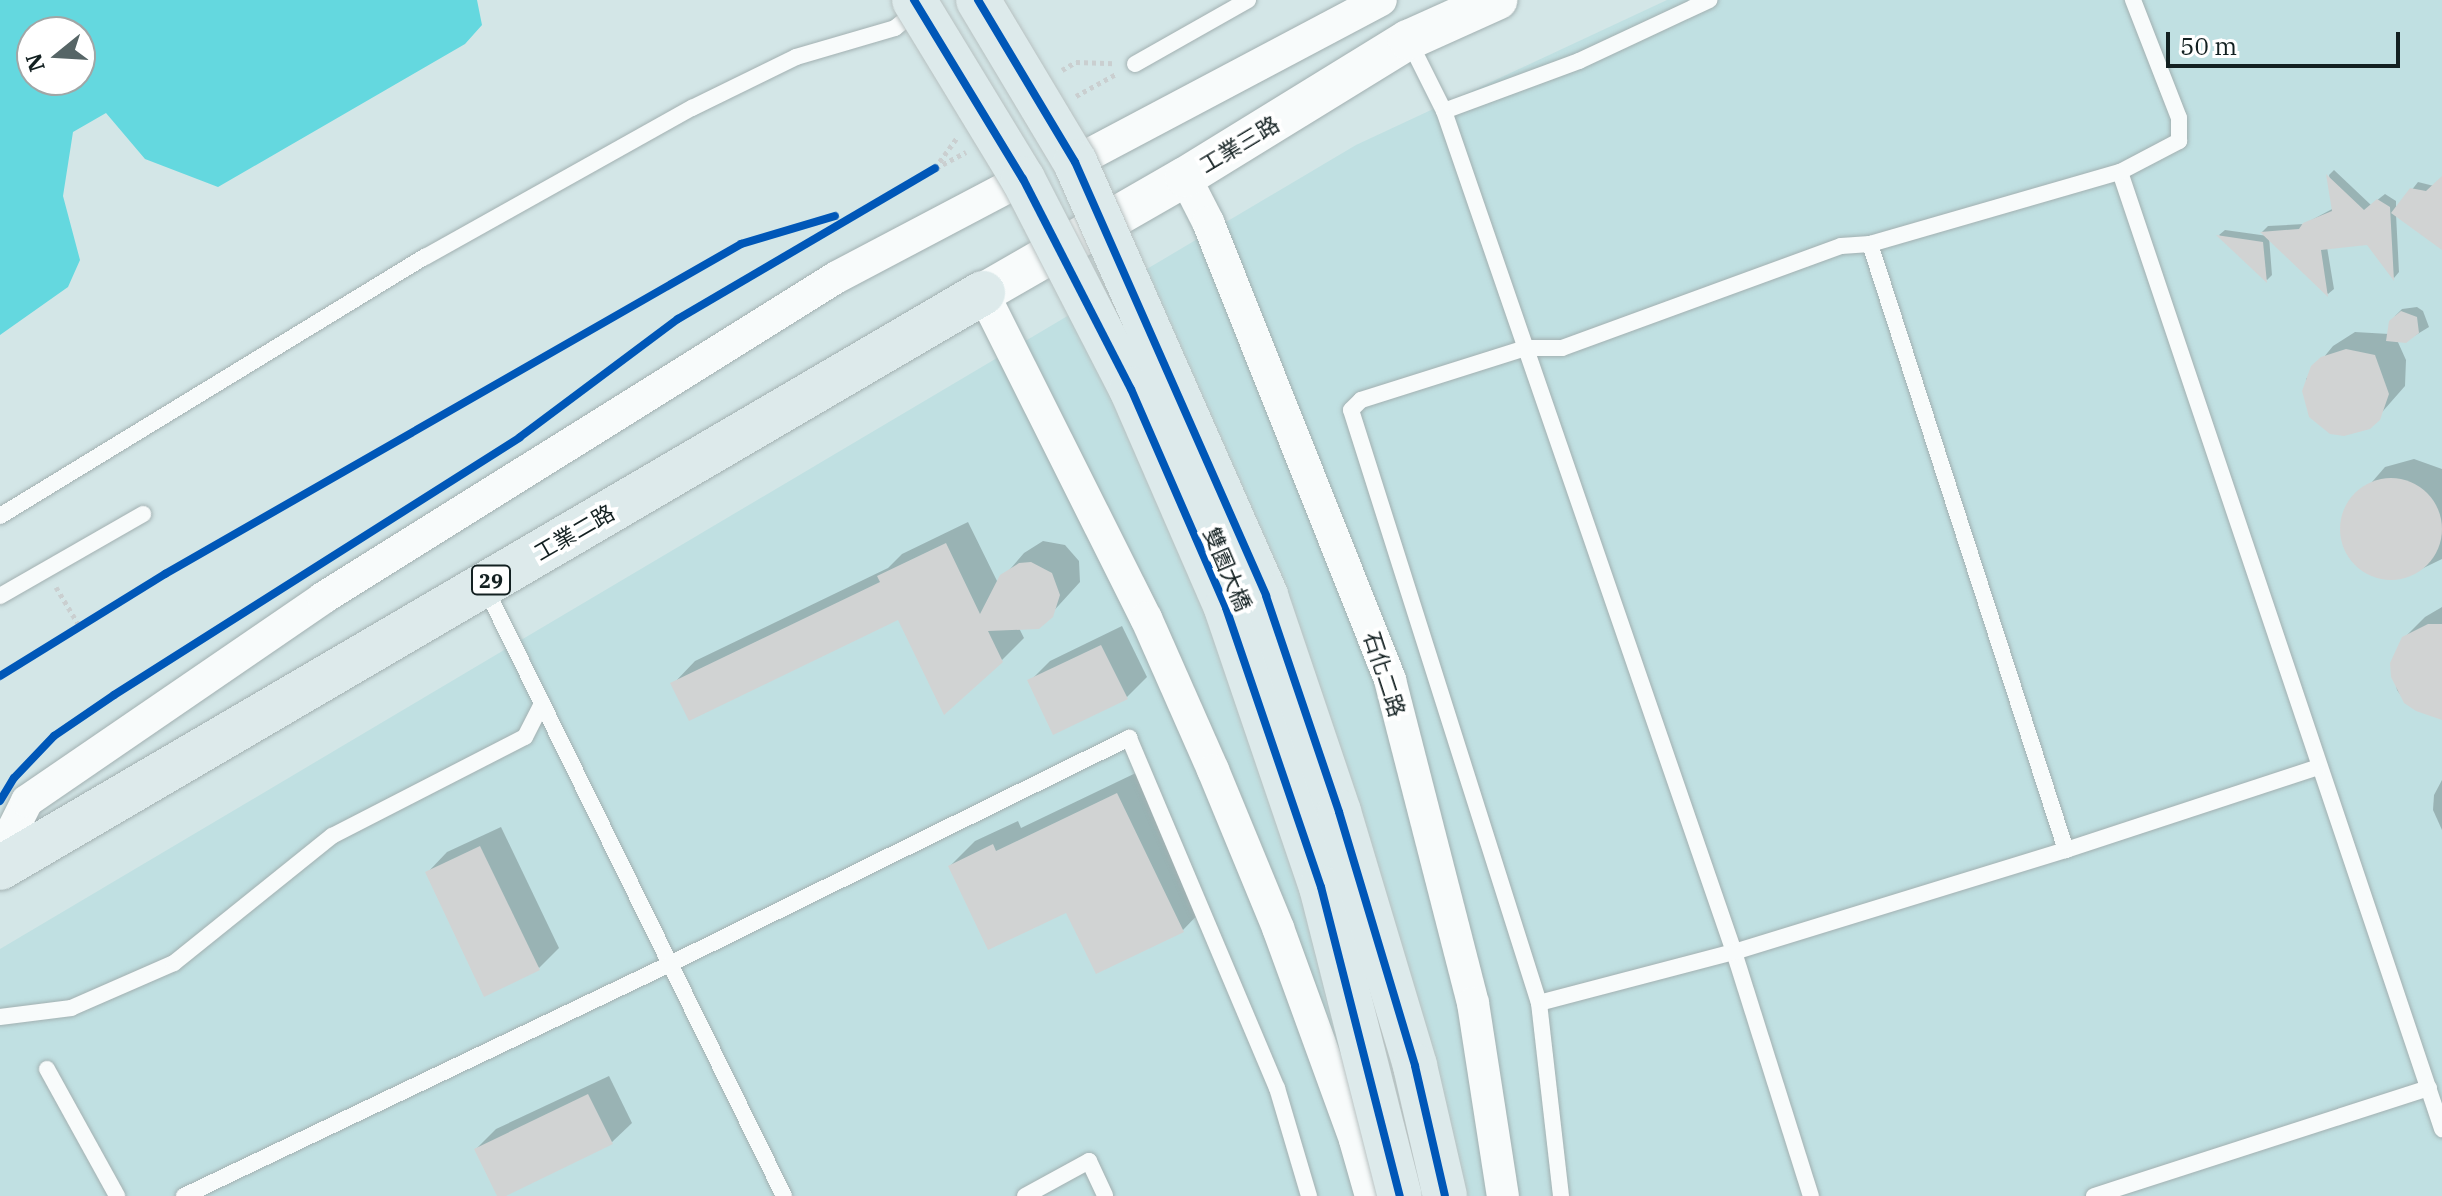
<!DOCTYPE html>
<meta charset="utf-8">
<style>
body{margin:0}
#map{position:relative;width:2442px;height:1196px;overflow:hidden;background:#d3e6e7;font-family:"IBM Plex Serif","Noto Sans TC",serif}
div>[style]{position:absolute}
.built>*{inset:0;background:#c0e0e2}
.water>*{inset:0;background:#64d8df}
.shadow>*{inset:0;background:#0003}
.building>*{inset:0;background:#d1d3d3}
.round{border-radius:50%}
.path>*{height:5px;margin-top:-2.5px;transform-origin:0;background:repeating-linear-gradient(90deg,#cacfd0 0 4px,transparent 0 8px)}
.roads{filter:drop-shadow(0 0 2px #a2b0b1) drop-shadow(0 0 2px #a2b0b1)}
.service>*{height:16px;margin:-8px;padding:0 8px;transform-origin:8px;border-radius:8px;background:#f8fbfb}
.minor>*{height:32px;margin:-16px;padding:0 16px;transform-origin:16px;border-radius:16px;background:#f8fbfb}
.tertiary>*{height:40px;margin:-20px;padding:0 20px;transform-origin:20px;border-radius:20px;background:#f8fbfb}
.primary>*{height:44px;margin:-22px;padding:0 22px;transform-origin:22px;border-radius:22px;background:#ddeaeb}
.bridges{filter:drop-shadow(0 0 2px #b7c1c1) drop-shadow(0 0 2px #b7c1c1)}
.primary-bridge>*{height:44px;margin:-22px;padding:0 22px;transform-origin:22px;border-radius:22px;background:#ddeaeb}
.cycleway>*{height:8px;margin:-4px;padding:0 4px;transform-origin:4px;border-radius:4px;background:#0057b8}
span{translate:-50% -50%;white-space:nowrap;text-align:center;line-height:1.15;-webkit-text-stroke:8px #fff;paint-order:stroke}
.shield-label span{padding:2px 6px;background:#fff;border:2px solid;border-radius:6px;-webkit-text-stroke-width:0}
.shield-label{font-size:20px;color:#132021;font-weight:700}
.street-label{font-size:22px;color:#132021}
.north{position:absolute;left:16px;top:16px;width:80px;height:80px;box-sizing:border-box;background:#fff;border:2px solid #a1a6a6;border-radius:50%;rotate:252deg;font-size:22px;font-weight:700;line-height:32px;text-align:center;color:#132021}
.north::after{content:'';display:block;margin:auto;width:28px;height:36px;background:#566566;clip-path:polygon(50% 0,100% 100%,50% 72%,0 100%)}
.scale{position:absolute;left:2166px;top:32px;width:234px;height:36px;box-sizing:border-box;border:4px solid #132021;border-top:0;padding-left:10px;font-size:24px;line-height:28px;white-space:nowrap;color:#132021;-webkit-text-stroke:6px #fff;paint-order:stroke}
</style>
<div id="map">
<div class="built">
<i style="clip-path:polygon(1667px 0,2442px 0,2442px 1196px,0 1196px,0 949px,1356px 145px)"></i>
</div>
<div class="water">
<i style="clip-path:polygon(evenodd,0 0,477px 0,482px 25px,465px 44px,218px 187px,145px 159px,106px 113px,73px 132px,63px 196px,80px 260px,68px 287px,0 335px,0 0,32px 32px,80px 32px,80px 80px,32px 80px,32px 32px)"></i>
</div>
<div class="shadow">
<i style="clip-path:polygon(2334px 170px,2371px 205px,2385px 194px,2396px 201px,2396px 210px,2418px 182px,2434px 186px,2442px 182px,2442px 243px,2396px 214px,2399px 272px,2394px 278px,2367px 243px,2327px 247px,2334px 289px,2328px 294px,2269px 237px,2272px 275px,2267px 280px,2219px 235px,2225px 230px,2268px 236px,2262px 232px,2268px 226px,2304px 224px,2334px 208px,2329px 175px)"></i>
<i style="clip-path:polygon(2417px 307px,2423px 311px,2429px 327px,2406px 341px,2397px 340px,2406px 360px,2405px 386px,2369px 427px,2306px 404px,2306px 379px,2333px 346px,2355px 332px,2389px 334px,2395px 316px,2402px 309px)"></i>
<i style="clip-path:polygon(2414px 459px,2442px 469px,2442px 559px,2405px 577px,2374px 575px,2351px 557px,2343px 527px,2346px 512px,2385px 467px)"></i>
<i style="clip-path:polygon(968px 522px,998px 583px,1024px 553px,1043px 541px,1065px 545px,1079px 561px,1080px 582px,1039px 627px,1019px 628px,1024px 638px,1002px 660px,899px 617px,673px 684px,695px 661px,888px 568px,902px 554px)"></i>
<i style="clip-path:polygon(2442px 607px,2442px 711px,2405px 701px,2397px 690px,2392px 663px,2404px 638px,2425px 617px)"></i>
<i style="clip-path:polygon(1122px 626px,1147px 677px,1127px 697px,1030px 681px,1050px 661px)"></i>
<i style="clip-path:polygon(1142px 770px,1207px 905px,1183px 930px,1067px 910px,950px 866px,975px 841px,1018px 821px,1021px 828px)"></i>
<i style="clip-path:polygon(2442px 780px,2442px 830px,2433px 810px,2434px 795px)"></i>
<i style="clip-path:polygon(501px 827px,559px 948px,539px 968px,427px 873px,447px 852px)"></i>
<i style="clip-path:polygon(609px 1076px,632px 1123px,611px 1143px,499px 1196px,476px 1149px,496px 1129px)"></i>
</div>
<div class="building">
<i style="clip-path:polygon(2326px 174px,2364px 210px,2377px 199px,2390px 207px,2394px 281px,2367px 245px,2321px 250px,2328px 297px,2260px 232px,2299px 229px,2303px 223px,2332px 211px)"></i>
<i style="clip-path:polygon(2442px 176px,2442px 250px,2391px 213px,2410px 188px,2426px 191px)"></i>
<i style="clip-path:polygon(2216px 235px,2263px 242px,2267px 283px)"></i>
<i style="clip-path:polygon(2401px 311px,2417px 317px,2419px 333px,2406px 343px,2386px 341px,2389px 321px)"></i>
<i style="clip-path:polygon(2346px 349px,2375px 355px,2389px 394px,2380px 420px,2370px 429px,2344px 436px,2330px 434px,2309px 417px,2302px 391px,2311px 366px,2321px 357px)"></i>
<i class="round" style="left:2340px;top:478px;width:102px;height:102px"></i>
<i style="clip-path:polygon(946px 543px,980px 614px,1000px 575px,1019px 563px,1031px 562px,1052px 573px,1060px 595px,1053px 617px,1039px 629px,988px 631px,1003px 662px,944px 715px,898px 620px,689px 721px,670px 683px,880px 582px,877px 576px)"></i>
<i style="clip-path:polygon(2428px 624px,2442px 624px,2442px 720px,2416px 711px,2404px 703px,2391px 677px,2390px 663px,2402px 637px)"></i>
<i style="clip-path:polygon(1101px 645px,1128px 699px,1053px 735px,1027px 680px)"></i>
<i style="clip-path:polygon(1117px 793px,1184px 932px,1096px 974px,1066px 913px,988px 950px,948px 866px,993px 844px,996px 851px)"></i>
<i style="clip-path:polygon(480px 846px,540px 970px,484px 997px,425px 872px)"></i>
<i style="clip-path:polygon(588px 1094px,613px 1144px,506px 1196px,497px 1196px,474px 1149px)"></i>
</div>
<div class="path">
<i style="left:1062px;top:70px;width:16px;rotate:-30deg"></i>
<i style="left:1076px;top:62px;width:38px;rotate:2deg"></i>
<i style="left:1076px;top:96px;width:46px;rotate:-28.8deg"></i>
<i style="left:935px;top:168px;width:37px;rotate:-54deg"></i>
<i style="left:936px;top:168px;width:34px;rotate:-28deg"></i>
<i style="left:56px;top:587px;width:47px;rotate:59deg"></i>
</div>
<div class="roads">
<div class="service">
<i style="left:1409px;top:41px;width:78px;rotate:63.4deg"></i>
<i style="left:1444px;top:111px;width:890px;rotate:70.97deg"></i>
<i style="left:1734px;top:952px;width:256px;rotate:72.5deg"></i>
<i style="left:1135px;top:64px;width:130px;rotate:-29.5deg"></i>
<i style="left:1444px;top:111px;width:144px;rotate:-20.3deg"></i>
<i style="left:1579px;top:61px;width:144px;rotate:-25.1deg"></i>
<i style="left:2120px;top:172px;width:1010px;rotate:71.4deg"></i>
<i style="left:1870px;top:244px;width:260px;rotate:-16.1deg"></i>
<i style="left:2120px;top:172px;width:67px;rotate:-27.7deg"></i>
<i style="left:2179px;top:141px;width:23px;rotate:-90deg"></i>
<i style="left:2179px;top:118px;width:127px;rotate:-111.3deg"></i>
<i style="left:0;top:516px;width:498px;rotate:-31.4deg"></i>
<i style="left:425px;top:257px;width:306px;rotate:-29.2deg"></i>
<i style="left:692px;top:108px;width:116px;rotate:-26.1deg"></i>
<i style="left:796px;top:57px;width:103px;rotate:-16.3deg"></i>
<i style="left:895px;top:28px;width:28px;rotate:-39deg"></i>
<i style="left:485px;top:587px;width:678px;rotate:63.85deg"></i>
<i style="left:0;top:596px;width:165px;rotate:-29.8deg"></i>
<i style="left:1539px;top:1003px;width:202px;rotate:-14.7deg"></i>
<i style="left:1734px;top:952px;width:347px;rotate:-17.1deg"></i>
<i style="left:2066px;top:850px;width:265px;rotate:-18.2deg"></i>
<i style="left:0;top:1017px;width:72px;rotate:-7.2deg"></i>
<i style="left:71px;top:1008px;width:112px;rotate:-23.6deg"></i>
<i style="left:174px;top:963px;width:203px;rotate:-38.8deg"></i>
<i style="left:332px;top:836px;width:217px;rotate:-27.2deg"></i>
<i style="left:525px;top:737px;width:38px;rotate:-63deg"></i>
<i style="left:47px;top:1069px;width:145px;rotate:61.1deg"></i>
<i style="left:184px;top:1196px;width:539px;rotate:-25.52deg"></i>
<i style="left:670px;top:964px;width:512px;rotate:-26.21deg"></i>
<i style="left:1129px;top:738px;width:380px;rotate:67.1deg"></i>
<i style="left:1277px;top:1088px;width:113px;rotate:73.5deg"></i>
<i style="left:1025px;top:1196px;width:73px;rotate:-28.7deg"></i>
<i style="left:1089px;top:1161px;width:38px;rotate:65deg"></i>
<i style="left:1561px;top:1196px;width:194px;rotate:-96.5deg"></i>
<i style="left:1539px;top:1003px;width:622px;rotate:-107.59deg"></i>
<i style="left:1351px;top:410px;width:14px;rotate:-45deg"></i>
<i style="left:1361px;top:400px;width:173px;rotate:-17.5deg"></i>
<i style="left:1526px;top:348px;width:36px"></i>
<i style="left:1562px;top:348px;width:297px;rotate:-20.1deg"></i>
<i style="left:1841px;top:246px;width:29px;rotate:-4deg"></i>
<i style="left:1870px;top:244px;width:637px;rotate:72.08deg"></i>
<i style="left:2094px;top:1196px;width:352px;rotate:-17.9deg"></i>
</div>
<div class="minor">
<i style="left:1075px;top:162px;width:346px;rotate:-27.9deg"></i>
<i style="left:1185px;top:177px;width:51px;rotate:62.9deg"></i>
<i style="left:1208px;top:222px;width:493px;rotate:68.3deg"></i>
<i style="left:1390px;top:680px;width:333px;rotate:75.6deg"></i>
<i style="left:1473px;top:1003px;width:195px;rotate:81.2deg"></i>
<i style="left:983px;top:293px;width:364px;rotate:63.4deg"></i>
<i style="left:1146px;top:618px;width:166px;rotate:66.2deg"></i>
<i style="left:1213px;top:770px;width:171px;rotate:67.6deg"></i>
<i style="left:1278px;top:928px;width:226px;rotate:70deg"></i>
<i style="left:1355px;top:1140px;width:58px;rotate:74.1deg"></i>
<i style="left:0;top:855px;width:60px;rotate:-63.4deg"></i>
<i style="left:27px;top:801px;width:359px;rotate:-34.4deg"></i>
<i style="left:323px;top:598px;width:606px;rotate:-31.99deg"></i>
<i style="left:837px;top:277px;width:210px;rotate:-27.8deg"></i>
</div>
<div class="tertiary">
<i style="left:983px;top:293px;width:233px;rotate:-29.9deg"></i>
<i style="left:1185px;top:177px;width:262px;rotate:-31.6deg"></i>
<i style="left:1408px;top:40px;width:98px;rotate:-24.2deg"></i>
</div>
<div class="primary">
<i style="left:0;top:868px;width:1139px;rotate:-30.33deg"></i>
</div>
</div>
<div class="bridges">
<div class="primary-bridge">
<i style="left:914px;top:0;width:210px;rotate:58.7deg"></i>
<i style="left:1023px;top:179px;width:236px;rotate:62.8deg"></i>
<i style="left:1131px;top:389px;width:239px;rotate:66.5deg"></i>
<i style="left:1226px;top:608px;width:295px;rotate:71.2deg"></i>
<i style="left:1321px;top:887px;width:319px;rotate:75.7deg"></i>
<i style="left:978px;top:0;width:189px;rotate:59.1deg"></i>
<i style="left:1075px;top:162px;width:474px;rotate:66.2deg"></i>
<i style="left:1266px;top:596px;width:228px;rotate:71.3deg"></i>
<i style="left:1339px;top:812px;width:265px;rotate:73.3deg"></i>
<i style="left:1415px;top:1066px;width:133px;rotate:77deg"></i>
</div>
</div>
<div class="cycleway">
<i style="left:914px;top:0;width:210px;rotate:58.7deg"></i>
<i style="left:1023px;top:179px;width:236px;rotate:62.8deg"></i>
<i style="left:1131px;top:389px;width:239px;rotate:66.5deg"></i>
<i style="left:1226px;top:608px;width:295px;rotate:71.2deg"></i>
<i style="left:1321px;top:887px;width:319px;rotate:75.7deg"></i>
<i style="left:978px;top:0;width:189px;rotate:59.1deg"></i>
<i style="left:1075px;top:162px;width:474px;rotate:66.2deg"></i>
<i style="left:1266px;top:596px;width:228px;rotate:71.3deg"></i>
<i style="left:1339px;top:812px;width:265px;rotate:73.3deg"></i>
<i style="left:1415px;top:1066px;width:133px;rotate:77deg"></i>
<i style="left:0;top:676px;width:194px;rotate:-31.7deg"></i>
<i style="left:165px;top:574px;width:664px;rotate:-29.81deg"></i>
<i style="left:741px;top:244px;width:98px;rotate:-16.6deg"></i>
<i style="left:0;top:801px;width:27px;rotate:-59deg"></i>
<i style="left:14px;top:778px;width:58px;rotate:-46.4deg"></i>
<i style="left:54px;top:736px;width:73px;rotate:-34.3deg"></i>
<i style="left:114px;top:695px;width:481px;rotate:-32.4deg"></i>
<i style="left:520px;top:437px;width:197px;rotate:-36.8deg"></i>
<i style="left:678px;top:319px;width:298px;rotate:-30.4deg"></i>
</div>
<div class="shield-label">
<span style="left:491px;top:580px">29</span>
</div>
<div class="street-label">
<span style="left:1239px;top:144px;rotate:-31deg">工業三路</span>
<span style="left:574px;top:532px;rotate:-30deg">工業二路</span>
<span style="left:1228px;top:569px;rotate:67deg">雙園大橋</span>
<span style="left:1385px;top:674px;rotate:72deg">石化二路</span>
</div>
<div class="north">N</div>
<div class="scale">50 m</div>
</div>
